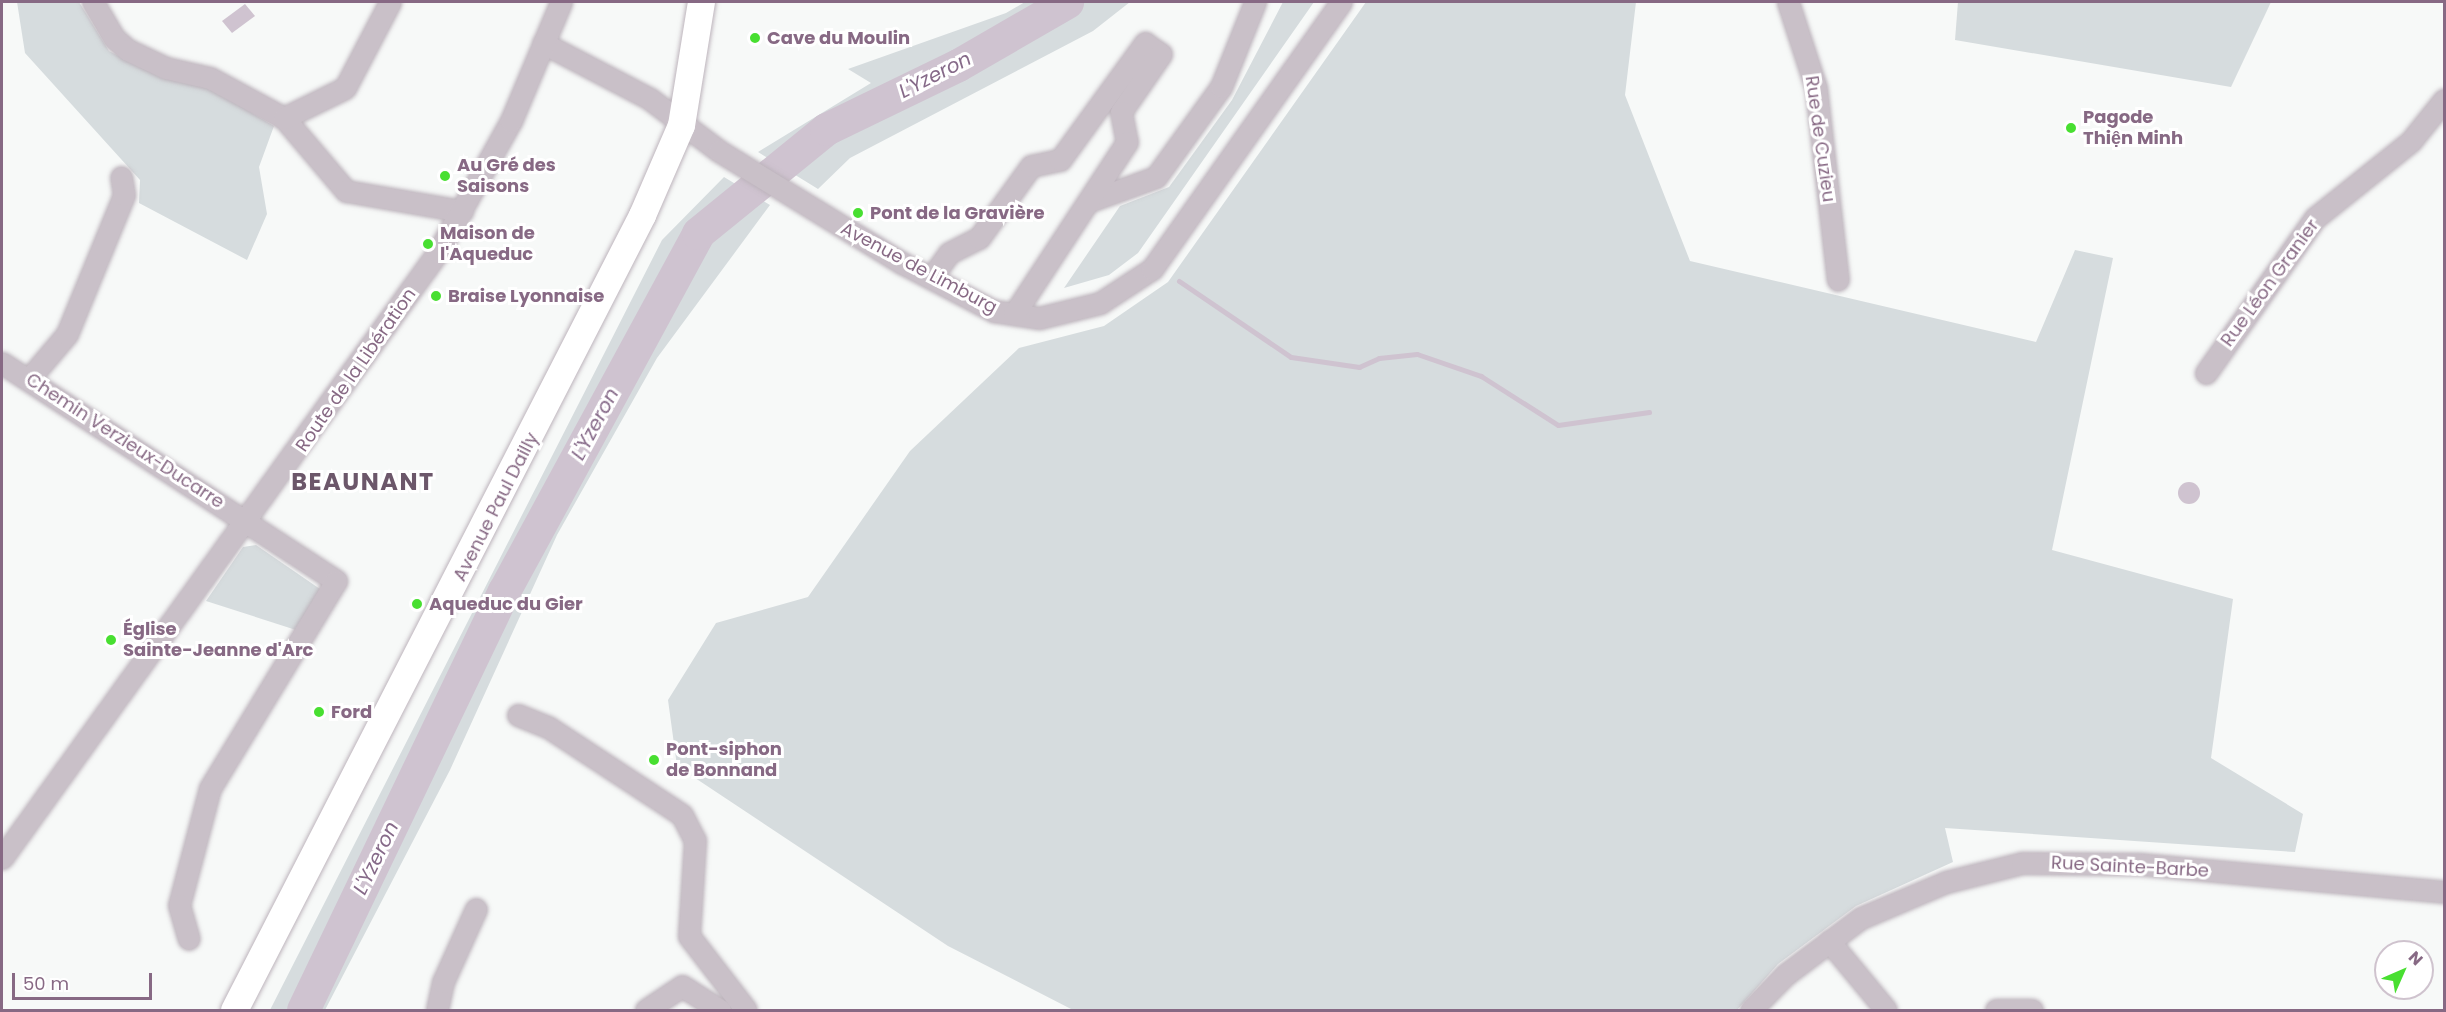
<!DOCTYPE html>
<meta charset="utf-8">
<style>
body{margin:0}
#map{position:relative;width:2446px;height:1012px;overflow:hidden;background:#f7f9f8;font-family:Poppins,sans-serif}
div>[style]{position:absolute}
.green>*{inset:0;background:#d6dcde}
.water>*{inset:0;background:#cfc3d0}
.round{border-radius:50%}
.stream>*{height:5px;margin:-2.5px;padding:0 2.5px;transform-origin:2.5px;border-radius:2.5px;background:#cfc3d0}
.river>*{height:33px;margin:-16.5px;padding:0 16.5px;transform-origin:16.5px;border-radius:16.5px;background:#cfc3d0}
.roads{filter:drop-shadow(0 0 2px #bdb4bc) drop-shadow(0 0 2px #bdb4bc)}
.minor>*{height:21px;margin:-10.5px;padding:0 10.5px;transform-origin:10.5px;border-radius:10.5px;background:#c9c0c8}
.major>*{height:27px;margin:-13.5px;padding:0 13.5px;transform-origin:13.5px;border-radius:13.5px;background:#fff}
.dots>*{width:16px;height:16px;translate:-50% -50%;box-sizing:border-box;border:3px solid #fff;border-radius:50%}
span{translate:-50% -50%;white-space:nowrap;text-align:center;line-height:1.15;-webkit-text-stroke:6px #fff;paint-order:stroke}
.poi-label{font-size:18px;color:#876984;font-weight:700}
.left{translate:0 -50%;text-align:left}
.street-label{font-size:18px;color:#876984}
.water-label{font-size:20px;color:#866a89;font-style:italic}
.district-label{font-size:24px;color:#6c576a;font-weight:700;letter-spacing:1.5px}
.frame{position:absolute;inset:0;border:3px solid #876984;pointer-events:none}
.north{position:absolute;left:2374px;top:940px;width:60px;height:60px;box-sizing:border-box;background:#fff;border:2px solid #cfc3ce;border-radius:50%;rotate:45deg;font-size:16px;font-weight:700;line-height:24px;text-align:center;color:#876984}
.north::after{content:'';display:block;margin:auto;width:21px;height:27px;background:#48df31;clip-path:polygon(50% 0,100% 100%,50% 72%,0 100%)}
.scale{position:absolute;left:12px;top:973px;width:140px;height:27px;box-sizing:border-box;border:3px solid #876984;border-top:0;padding-left:8px;font-size:18px;line-height:21px;white-space:nowrap;color:#876984;-webkit-text-stroke:4px #fff;paint-order:stroke}
</style>
<div id="map">
<div class="green">
<i style="clip-path:polygon(17px 2px,79px 2px,109px 51px,162px 78px,208px 87px,274px 126px,259px 167px,267px 214px,247px 260px,139px 203px,140px 180px,25px 53px)"></i>
<i style="clip-path:polygon(1025px 2px,1130px 2px,1093px 31px,850px 158px,818px 189px,758px 152px,871px 83px,848px 69px,1006px 13px)"></i>
<i style="clip-path:polygon(1283px 2px,1314px 2px,1138px 253px,1109px 275px,1064px 288px,1120px 206px,1169px 187px,1232px 100px)"></i>
<i style="clip-path:polygon(1366px 2px,1636px 2px,1625px 95px,1690px 261px,2036px 342px,2075px 250px,2113px 258px,2052px 550px,2233px 599px,2211px 758px,2303px 814px,2295px 852px,1945px 828px,1953px 862px,1856px 906px,1778px 964px,1737px 1010px,1073px 1010px,948px 946px,677px 766px,668px 700px,716px 623px,808px 597px,910px 451px,1019px 348px,1104px 326px,1168px 282px)"></i>
<i style="clip-path:polygon(1958px 2px,2271px 2px,2231px 87px,1955px 40px)"></i>
<i style="clip-path:polygon(724px 177px,770px 205px,657px 358px,557px 535px,450px 770px,325px 1010px,270px 1010px,662px 240px)"></i>
<i style="clip-path:polygon(256px 545px,320px 589px,296px 630px,206px 601px,243px 547px)"></i>
</div>
<div class="water">
<i style="clip-path:polygon(245px 4px,255px 16px,232px 33px,222px 21px)"></i>
<i class="round" style="left:2178px;top:482px;width:22px;height:22px"></i>
</div>
<div class="stream">
<i style="left:1179px;top:281px;width:135px;rotate:34.2deg"></i>
<i style="left:1291px;top:357px;width:69px;rotate:8.4deg"></i>
<i style="left:1359px;top:367px;width:22px;rotate:-24deg"></i>
<i style="left:1379px;top:358px;width:38px;rotate:-6deg"></i>
<i style="left:1417px;top:354px;width:68px;rotate:19deg"></i>
<i style="left:1481px;top:376px;width:91px;rotate:32.5deg"></i>
<i style="left:1558px;top:425px;width:92px;rotate:-8.1deg"></i>
</div>
<div class="river">
<i style="left:303px;top:1010px;width:465px;rotate:-64.4deg"></i>
<i style="left:504px;top:591px;width:407px;rotate:-61.5deg"></i>
<i style="left:698px;top:233px;width:165px;rotate:-39.1deg"></i>
<i style="left:826px;top:129px;width:147px;rotate:-25.9deg"></i>
<i style="left:958px;top:65px;width:126px;rotate:-30deg"></i>
</div>
<div class="roads">
<div class="minor">
<i style="left:93px;top:2px;width:42px;rotate:59.7deg"></i>
<i style="left:114px;top:38px;width:18px;rotate:41deg"></i>
<i style="left:128px;top:50px;width:42px;rotate:25.3deg"></i>
<i style="left:166px;top:68px;width:45px;rotate:12.8deg"></i>
<i style="left:210px;top:78px;width:84px;rotate:28.4deg"></i>
<i style="left:284px;top:118px;width:96px;rotate:49.7deg"></i>
<i style="left:346px;top:191px;width:118px;rotate:9.8deg"></i>
<i style="left:1788px;top:2px;width:90px;rotate:72deg"></i>
<i style="left:1816px;top:88px;width:193px;rotate:83.5deg"></i>
<i style="left:543px;top:43px;width:121px;rotate:27.6deg"></i>
<i style="left:650px;top:99px;width:86px;rotate:37deg"></i>
<i style="left:719px;top:151px;width:215px;rotate:31.5deg"></i>
<i style="left:902px;top:263px;width:104px;rotate:27.6deg"></i>
<i style="left:994px;top:311px;width:46px;rotate:8.8deg"></i>
<i style="left:1039px;top:318px;width:63px;rotate:-13.8deg"></i>
<i style="left:1100px;top:303px;width:62px;rotate:-33.2deg"></i>
<i style="left:1152px;top:269px;width:327px;rotate:-54.7deg"></i>
<i style="left:284px;top:118px;width:68px;rotate:-26.2deg"></i>
<i style="left:345px;top:88px;width:97px;rotate:-62.4deg"></i>
<i style="left:1090px;top:201px;width:70px;rotate:-20deg"></i>
<i style="left:1156px;top:177px;width:111px;rotate:-54.2deg"></i>
<i style="left:1221px;top:87px;width:92px;rotate:-68.2deg"></i>
<i style="left:931px;top:278px;width:31px;rotate:-54deg"></i>
<i style="left:949px;top:253px;width:34px;rotate:-27deg"></i>
<i style="left:979px;top:238px;width:89px;rotate:-54.2deg"></i>
<i style="left:1031px;top:166px;width:30px;rotate:-12deg"></i>
<i style="left:1060px;top:160px;width:145px;rotate:-54deg"></i>
<i style="left:1145px;top:43px;width:19px;rotate:35deg"></i>
<i style="left:1161px;top:54px;width:70px;rotate:124.6deg"></i>
<i style="left:1121px;top:112px;width:31px;rotate:79deg"></i>
<i style="left:1127px;top:142px;width:206px;rotate:123.3deg"></i>
<i style="left:2px;top:363px;width:399px;rotate:33.1deg"></i>
<i style="left:336px;top:581px;width:242px;rotate:121.3deg"></i>
<i style="left:210px;top:788px;width:121px;rotate:104.8deg"></i>
<i style="left:179px;top:905px;width:35px;rotate:74deg"></i>
<i style="left:2206px;top:373px;width:189px;rotate:-54.9deg"></i>
<i style="left:2315px;top:218px;width:123px;rotate:-38.7deg"></i>
<i style="left:2411px;top:141px;width:53px;rotate:-51.2deg"></i>
<i style="left:29px;top:379px;width:59px;rotate:-49.8deg"></i>
<i style="left:67px;top:334px;width:150px;rotate:-67.7deg"></i>
<i style="left:124px;top:195px;width:18px;rotate:-99deg"></i>
<i style="left:518px;top:715px;width:32px;rotate:22deg"></i>
<i style="left:548px;top:727px;width:160px;rotate:33.3deg"></i>
<i style="left:682px;top:815px;width:28px;rotate:63deg"></i>
<i style="left:695px;top:840px;width:96px;rotate:93.6deg"></i>
<i style="left:689px;top:936px;width:93px;rotate:52.4deg"></i>
<i style="left:2px;top:858px;width:747px;rotate:-54.27deg"></i>
<i style="left:438px;top:252px;width:150px;rotate:-60.9deg"></i>
<i style="left:511px;top:121px;width:129px;rotate:-67.2deg"></i>
<i style="left:1829px;top:941px;width:89px;rotate:50.4deg"></i>
<i style="left:437px;top:1010px;width:29px;rotate:-78deg"></i>
<i style="left:443px;top:982px;width:80px;rotate:-65.7deg"></i>
<i style="left:646px;top:1010px;width:43px;rotate:-33.7deg"></i>
<i style="left:682px;top:986px;width:45px;rotate:32.3deg"></i>
<i style="left:1751px;top:1010px;width:49px;rotate:-45.8deg"></i>
<i style="left:1785px;top:975px;width:95px;rotate:-36.9deg"></i>
<i style="left:1861px;top:918px;width:92px;rotate:-23deg"></i>
<i style="left:1946px;top:882px;width:78px;rotate:-14deg"></i>
<i style="left:2022px;top:863px;width:117px;rotate:0.5deg"></i>
<i style="left:2139px;top:864px;width:306px;rotate:5.2deg"></i>
<i style="left:1996px;top:1010px;width:36px"></i>
</div>
<div class="major">
<i style="left:234px;top:1010px;width:894px;rotate:-62.83deg"></i>
<i style="left:642px;top:215px;width:98px;rotate:-66.6deg"></i>
<i style="left:681px;top:125px;width:125px;rotate:-80.8deg"></i>
</div>
</div>
<div class="dots">
<i style="left:755px;top:38px;background:#48df31"></i>
<i style="left:2071px;top:128px;background:#48df31"></i>
<i style="left:445px;top:176px;background:#48df31"></i>
<i style="left:858px;top:213px;background:#48df31"></i>
<i style="left:428px;top:244px;background:#48df31"></i>
<i style="left:436px;top:296px;background:#48df31"></i>
<i style="left:417px;top:604px;background:#48df31"></i>
<i style="left:111px;top:640px;background:#48df31"></i>
<i style="left:319px;top:712px;background:#48df31"></i>
<i style="left:654px;top:760px;background:#48df31"></i>
</div>
<div class="poi-label">
<span class="left" style="left:767px;top:38px">Cave du Moulin</span>
<span class="left" style="left:2083px;top:128px">Pagode<br>Thiện Minh</span>
<span class="left" style="left:457px;top:176px">Au Gré des<br>Saisons</span>
<span class="left" style="left:870px;top:213px">Pont de la Gravière</span>
<span class="left" style="left:440px;top:244px">Maison de<br>l'Aqueduc</span>
<span class="left" style="left:448px;top:296px">Braise Lyonnaise</span>
<span class="left" style="left:429px;top:604px">Aqueduc du Gier</span>
<span class="left" style="left:123px;top:640px">Église<br>Sainte-Jeanne d'Arc</span>
<span class="left" style="left:331px;top:712px">Ford</span>
<span class="left" style="left:666px;top:760px">Pont-siphon<br>de Bonnand</span>
</div>
<div class="street-label">
<span style="left:1820px;top:139px;rotate:82deg">Rue de Cuzieu</span>
<span style="left:919px;top:268px;rotate:28deg">Avenue de Limburg</span>
<span style="left:2270px;top:283px;rotate:-54deg">Rue Léon Granier</span>
<span style="left:356px;top:370px;rotate:-55deg">Route de la Libération</span>
<span style="left:125px;top:441px;rotate:33deg">Chemin Verzieux-Ducarre</span>
<span style="left:496px;top:507px;rotate:-63deg">Avenue Paul Dailly</span>
<span style="left:2130px;top:867px;rotate:3deg">Rue Sainte-Barbe</span>
</div>
<div class="water-label">
<span style="left:935px;top:75px;rotate:-27deg">L'Yzeron</span>
<span style="left:595px;top:424px;rotate:-62deg">L'Yzeron</span>
<span style="left:376px;top:858px;rotate:-64deg">L'Yzeron</span>
</div>
<div class="district-label">
<span style="left:363px;top:482px">BEAUNANT</span>
</div>
<div class="frame"></div>
<div class="north">N</div>
<div class="scale">50 m</div>
</div>
